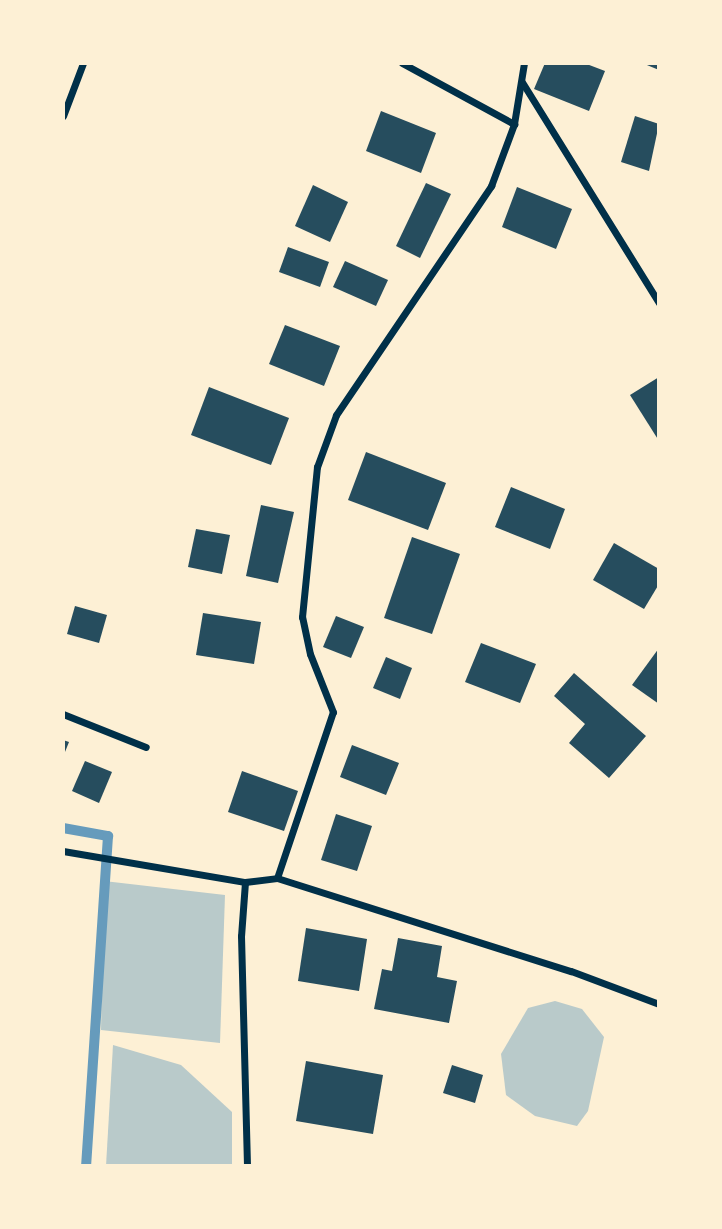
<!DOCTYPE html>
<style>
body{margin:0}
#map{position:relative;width:722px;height:1229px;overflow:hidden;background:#fdf0d5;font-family:Cabin,sans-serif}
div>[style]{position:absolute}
.green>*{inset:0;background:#b9caca}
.stream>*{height:10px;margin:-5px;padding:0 5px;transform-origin:5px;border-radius:5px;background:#669bbc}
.building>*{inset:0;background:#264d5e}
.minor>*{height:7px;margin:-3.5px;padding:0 3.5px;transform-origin:3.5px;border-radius:3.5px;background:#003049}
span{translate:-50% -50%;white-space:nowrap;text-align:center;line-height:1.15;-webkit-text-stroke:6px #fdf0d5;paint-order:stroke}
.frame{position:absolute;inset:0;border:65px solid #fdf0d5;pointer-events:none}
</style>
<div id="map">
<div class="green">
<i style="clip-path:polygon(104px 881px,225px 895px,220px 1043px,101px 1030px)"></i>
<i style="clip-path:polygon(555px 1001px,582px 1009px,604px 1037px,588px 1111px,577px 1126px,535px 1116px,506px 1095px,501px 1054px,528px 1008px)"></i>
<i style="clip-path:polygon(113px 1045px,181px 1065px,232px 1112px,232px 1166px,106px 1166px)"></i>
</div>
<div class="stream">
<i style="left:63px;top:828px;width:46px;rotate:10.1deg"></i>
<i style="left:108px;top:836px;width:331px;rotate:93.8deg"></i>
</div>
<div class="building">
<i style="clip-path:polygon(545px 63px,584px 63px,605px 71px,589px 111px,534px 89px)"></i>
<i style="clip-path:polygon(642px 63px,659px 63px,659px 70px)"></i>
<i style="clip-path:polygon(381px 111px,436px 133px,421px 173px,366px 151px)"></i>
<i style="clip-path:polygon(635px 116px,659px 124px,649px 171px,621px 162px)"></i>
<i style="clip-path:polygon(426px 183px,451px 194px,420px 258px,396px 246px)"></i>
<i style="clip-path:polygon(313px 185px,348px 202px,330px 242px,295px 226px)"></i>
<i style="clip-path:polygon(517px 187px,572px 209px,556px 249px,502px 227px)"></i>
<i style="clip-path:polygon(288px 247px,329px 262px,320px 287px,279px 272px)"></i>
<i style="clip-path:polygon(345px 261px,388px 280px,376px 306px,333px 287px)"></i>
<i style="clip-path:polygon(285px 325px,340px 346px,324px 386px,269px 364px)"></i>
<i style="clip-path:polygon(659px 377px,659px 441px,630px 395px)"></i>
<i style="clip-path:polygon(209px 387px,289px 418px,271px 465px,191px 435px)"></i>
<i style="clip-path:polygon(366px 452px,446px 483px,428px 530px,348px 500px)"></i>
<i style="clip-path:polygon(511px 487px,565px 509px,550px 549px,495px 527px)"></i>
<i style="clip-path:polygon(261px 505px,294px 512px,278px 583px,246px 576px)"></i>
<i style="clip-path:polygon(196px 529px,230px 535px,222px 574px,188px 567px)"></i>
<i style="clip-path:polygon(412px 537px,460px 554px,432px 634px,384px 618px)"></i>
<i style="clip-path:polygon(614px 543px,659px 569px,659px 584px,644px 609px,593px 580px)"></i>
<i style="clip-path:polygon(75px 606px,107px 615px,99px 643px,67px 634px)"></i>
<i style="clip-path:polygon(203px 613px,261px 622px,254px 664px,196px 655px)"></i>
<i style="clip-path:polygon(336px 616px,364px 627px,351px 658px,323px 647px)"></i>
<i style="clip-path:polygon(481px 643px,536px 664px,520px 703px,465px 682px)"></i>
<i style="clip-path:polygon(659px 648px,659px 704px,632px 685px)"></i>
<i style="clip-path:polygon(386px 657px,412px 668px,400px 699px,373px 688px)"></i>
<i style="clip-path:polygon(574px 673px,646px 736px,609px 778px,569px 743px,585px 724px,554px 696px)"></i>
<i style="clip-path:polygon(63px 740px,69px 742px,63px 757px)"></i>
<i style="clip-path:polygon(352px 745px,399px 763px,386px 795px,340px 777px)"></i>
<i style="clip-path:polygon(85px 761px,112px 772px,99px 803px,72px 791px)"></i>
<i style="clip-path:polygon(242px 771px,298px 791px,284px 831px,228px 812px)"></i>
<i style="clip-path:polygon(336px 814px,372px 826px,357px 871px,321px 860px)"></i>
<i style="clip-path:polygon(306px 928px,367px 939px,359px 991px,298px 981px)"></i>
<i style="clip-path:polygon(398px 938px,442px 946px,437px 977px,457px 981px,449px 1023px,374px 1009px,382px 969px,392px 971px)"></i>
<i style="clip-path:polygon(306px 1061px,383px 1075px,373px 1134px,296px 1121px)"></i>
<i style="clip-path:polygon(452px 1065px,483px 1075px,475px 1103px,443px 1093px)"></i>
</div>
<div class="minor">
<i style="left:402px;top:63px;width:128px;rotate:28.6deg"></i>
<i style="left:522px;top:82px;width:260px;rotate:58.2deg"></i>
<i style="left:63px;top:116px;width:57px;rotate:-69.3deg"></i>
<i style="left:63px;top:714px;width:89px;rotate:21.7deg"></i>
<i style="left:63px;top:851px;width:185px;rotate:9.7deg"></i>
<i style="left:245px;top:882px;width:32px;rotate:-7deg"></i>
<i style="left:277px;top:878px;width:308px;rotate:17.6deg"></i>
<i style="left:571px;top:971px;width:94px;rotate:20.6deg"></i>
<i style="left:277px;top:878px;width:175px;rotate:-71.4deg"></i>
<i style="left:333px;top:712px;width:62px;rotate:-111.6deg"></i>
<i style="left:310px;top:654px;width:38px;rotate:-102deg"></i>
<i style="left:302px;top:617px;width:151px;rotate:-84.3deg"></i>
<i style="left:317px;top:467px;width:55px;rotate:-69.9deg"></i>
<i style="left:336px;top:415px;width:277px;rotate:-55.9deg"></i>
<i style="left:491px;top:186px;width:66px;rotate:-69.6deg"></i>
<i style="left:514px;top:124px;width:62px;rotate:-80.7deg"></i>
<i style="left:245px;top:882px;width:54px;rotate:94.2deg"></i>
<i style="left:241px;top:936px;width:230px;rotate:88.5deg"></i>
</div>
<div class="frame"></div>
</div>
